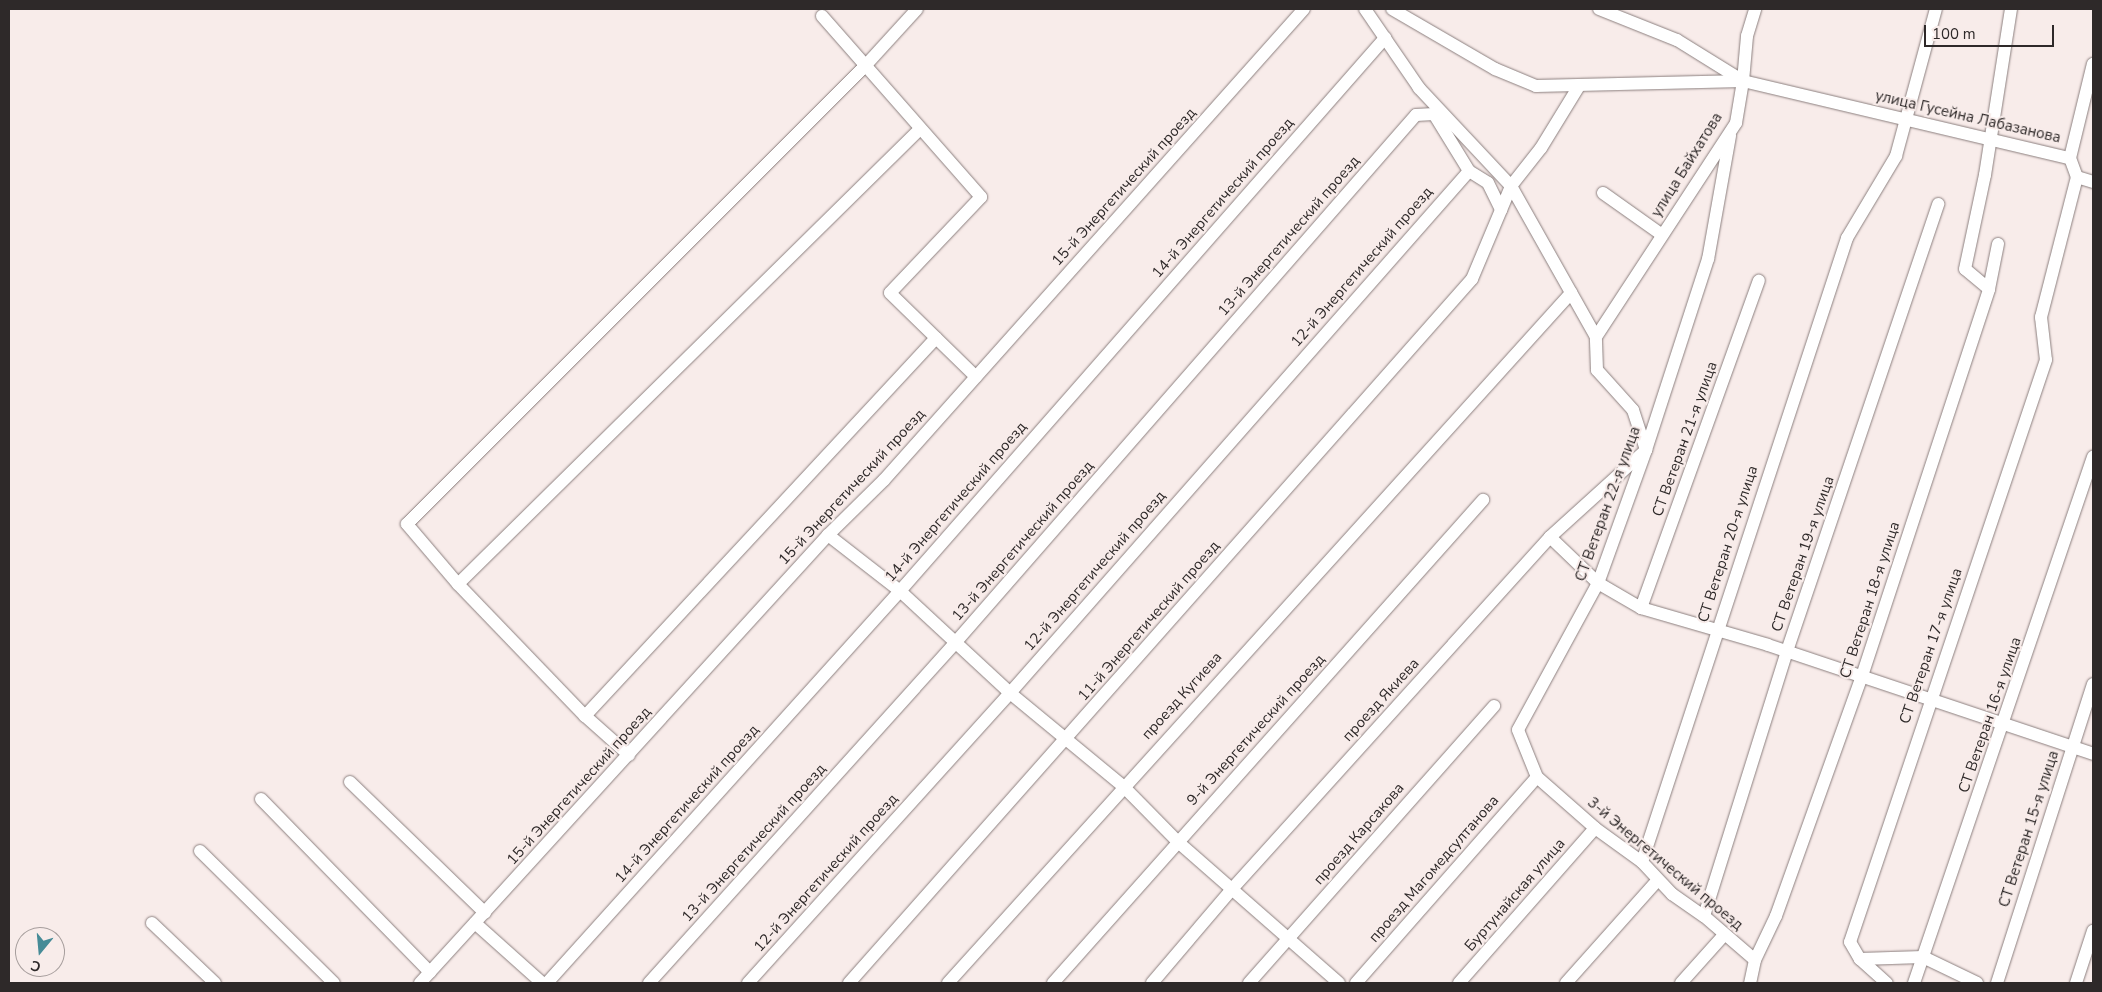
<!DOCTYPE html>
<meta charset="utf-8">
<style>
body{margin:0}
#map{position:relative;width:2102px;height:992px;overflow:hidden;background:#f8ecea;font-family:"Nunito Sans",sans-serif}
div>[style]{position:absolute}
.roads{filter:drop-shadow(0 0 1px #8b7f7e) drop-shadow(0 0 1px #8b7f7e)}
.minor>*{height:12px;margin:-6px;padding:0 6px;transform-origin:6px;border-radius:6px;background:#fff}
span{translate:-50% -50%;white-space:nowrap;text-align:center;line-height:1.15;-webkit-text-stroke:4px #f8ecea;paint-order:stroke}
.street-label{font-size:15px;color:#2e2929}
.frame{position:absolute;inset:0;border:10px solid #2e2929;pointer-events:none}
.north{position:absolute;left:15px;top:927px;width:50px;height:50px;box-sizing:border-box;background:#f8ecea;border:1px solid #a79e9d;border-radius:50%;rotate:197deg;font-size:14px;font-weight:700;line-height:20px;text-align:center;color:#2e2929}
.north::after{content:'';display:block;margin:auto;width:18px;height:22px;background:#468b97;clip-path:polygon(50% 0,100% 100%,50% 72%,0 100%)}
.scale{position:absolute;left:1924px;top:25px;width:130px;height:22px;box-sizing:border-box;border:2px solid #2e2929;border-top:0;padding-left:6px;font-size:15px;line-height:18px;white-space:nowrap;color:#2e2929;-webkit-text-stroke:4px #f8ecea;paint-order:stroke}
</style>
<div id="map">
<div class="roads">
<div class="minor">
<i style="left:1365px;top:9px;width:96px;rotate:55.6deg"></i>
<i style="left:1419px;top:88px;width:134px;rotate:46.8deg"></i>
<i style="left:1511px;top:186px;width:173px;rotate:60.6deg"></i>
<i style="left:1599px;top:9px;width:84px;rotate:21.7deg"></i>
<i style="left:1677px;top:40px;width:78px;rotate:31.8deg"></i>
<i style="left:1743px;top:81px;width:336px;rotate:13.3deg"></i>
<i style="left:2070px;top:158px;width:20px;rotate:70deg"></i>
<i style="left:2077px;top:177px;width:145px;rotate:104.4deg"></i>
<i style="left:2041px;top:317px;width:43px;rotate:83.4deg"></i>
<i style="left:2046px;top:360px;width:614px;rotate:108.61deg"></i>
<i style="left:1850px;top:942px;width:20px;rotate:60deg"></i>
<i style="left:1860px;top:959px;width:36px;rotate:42deg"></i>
<i style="left:822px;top:16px;width:241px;rotate:48.7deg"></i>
<i style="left:981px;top:197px;width:132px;rotate:133.5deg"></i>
<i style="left:890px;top:293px;width:120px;rotate:44.3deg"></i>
<i style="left:1743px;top:81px;width:45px;rotate:-84.9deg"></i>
<i style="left:1747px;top:36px;width:28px;rotate:-73deg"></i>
<i style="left:1730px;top:136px;width:125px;rotate:100.1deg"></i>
<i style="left:1708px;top:259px;width:201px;rotate:108deg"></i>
<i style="left:1646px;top:450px;width:141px;rotate:109.8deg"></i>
<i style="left:1598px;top:583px;width:167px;rotate:118.6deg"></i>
<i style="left:1518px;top:730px;width:51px;rotate:68deg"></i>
<i style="left:1537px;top:777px;width:77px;rotate:41.3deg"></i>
<i style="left:1595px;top:828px;width:58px;rotate:35.9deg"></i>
<i style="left:1642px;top:862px;width:44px;rotate:46.8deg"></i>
<i style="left:1672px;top:894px;width:39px;rotate:35deg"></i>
<i style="left:1704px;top:916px;width:67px;rotate:40.8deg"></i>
<i style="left:1755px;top:960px;width:24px;rotate:102deg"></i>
<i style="left:2070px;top:158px;width:97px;rotate:-76.3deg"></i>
<i style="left:2077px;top:177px;width:17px;rotate:17deg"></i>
<i style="left:1603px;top:193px;width:72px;rotate:35.4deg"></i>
<i style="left:1989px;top:289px;width:31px;rotate:-140deg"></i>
<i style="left:1965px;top:269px;width:96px;rotate:-78deg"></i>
<i style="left:1985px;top:175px;width:168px;rotate:-81.1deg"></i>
<i style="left:828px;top:535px;width:91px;rotate:37.9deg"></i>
<i style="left:900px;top:591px;width:150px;rotate:42.8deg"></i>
<i style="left:1010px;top:693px;width:146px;rotate:39.5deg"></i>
<i style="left:1123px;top:786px;width:78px;rotate:45.5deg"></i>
<i style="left:1178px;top:842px;width:214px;rotate:41.2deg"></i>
<i style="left:1550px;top:537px;width:66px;rotate:43.8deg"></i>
<i style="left:1598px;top:583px;width:50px;rotate:30.2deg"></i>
<i style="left:1641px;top:608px;width:132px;rotate:16.2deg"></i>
<i style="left:1768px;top:645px;width:343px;rotate:18.5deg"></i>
<i style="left:458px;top:584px;width:648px;rotate:-44.56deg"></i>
<i style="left:1641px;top:608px;width:348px;rotate:-70.2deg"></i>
<i style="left:585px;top:716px;width:516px;rotate:-47.12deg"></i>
<i style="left:629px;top:755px;width:59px;rotate:-138.4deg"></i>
<i style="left:585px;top:716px;width:183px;rotate:-133.9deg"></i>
<i style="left:458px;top:584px;width:79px;rotate:-130.4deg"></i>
<i style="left:407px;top:524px;width:648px;rotate:-45deg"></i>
<i style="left:865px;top:66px;width:77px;rotate:-47.6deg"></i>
<i style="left:350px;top:782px;width:188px;rotate:44.1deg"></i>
<i style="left:261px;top:799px;width:242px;rotate:45.7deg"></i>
<i style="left:200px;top:851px;width:188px;rotate:44.6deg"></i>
<i style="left:1642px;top:862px;width:657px;rotate:-71.81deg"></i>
<i style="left:1847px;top:238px;width:96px;rotate:-59.1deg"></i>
<i style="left:1896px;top:156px;width:152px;rotate:-74.8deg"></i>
<i style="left:1704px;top:916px;width:278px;rotate:-72.6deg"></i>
<i style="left:1787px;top:651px;width:472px;rotate:-71.3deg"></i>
<i style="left:152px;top:923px;width:87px;rotate:43.6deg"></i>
<i style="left:475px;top:923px;width:90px;rotate:41.8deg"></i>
<i style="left:1860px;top:959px;width:63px;rotate:-1.8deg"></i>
<i style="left:1923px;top:957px;width:60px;rotate:25.7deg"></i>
<i style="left:1755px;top:960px;width:49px;rotate:-64.5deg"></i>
<i style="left:1776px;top:916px;width:255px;rotate:-70.3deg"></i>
<i style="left:1862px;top:676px;width:407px;rotate:-71.8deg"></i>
<i style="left:1989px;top:289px;width:46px;rotate:-78.7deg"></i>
<i style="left:420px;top:983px;width:606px;rotate:-47.68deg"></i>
<i style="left:828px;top:535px;width:78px;rotate:-44.5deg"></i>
<i style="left:884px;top:480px;width:631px;rotate:-48.28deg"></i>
<i style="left:547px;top:983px;width:528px;rotate:-48deg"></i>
<i style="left:900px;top:591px;width:736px;rotate:-48.75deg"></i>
<i style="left:649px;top:983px;width:457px;rotate:-48deg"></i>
<i style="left:955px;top:643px;width:701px;rotate:-48.88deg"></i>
<i style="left:1416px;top:115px;width:18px;rotate:-3deg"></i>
<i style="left:1434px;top:114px;width:67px;rotate:58.4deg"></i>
<i style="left:1469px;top:171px;width:22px;rotate:32deg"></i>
<i style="left:1488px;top:183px;width:30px;rotate:64deg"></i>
<i style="left:748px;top:983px;width:391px;rotate:-47.9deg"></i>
<i style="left:1010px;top:693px;width:695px;rotate:-48.67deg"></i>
<i style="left:849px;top:983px;width:940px;rotate:-48.49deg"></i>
<i style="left:1472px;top:279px;width:101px;rotate:-67.2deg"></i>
<i style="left:1511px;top:186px;width:48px;rotate:-51.7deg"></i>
<i style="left:1541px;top:148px;width:73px;rotate:-58.5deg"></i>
<i style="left:948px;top:983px;width:930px;rotate:-47.92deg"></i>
<i style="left:1053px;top:983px;width:647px;rotate:-48.32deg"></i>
<i style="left:1152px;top:983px;width:123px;rotate:-49.6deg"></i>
<i style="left:1232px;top:889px;width:474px;rotate:-47.9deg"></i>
<i style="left:1550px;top:537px;width:130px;rotate:-42.2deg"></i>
<i style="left:1646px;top:450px;width:42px;rotate:-108deg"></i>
<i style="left:1633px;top:410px;width:54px;rotate:-132deg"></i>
<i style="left:1597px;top:370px;width:33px;rotate:-92deg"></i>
<i style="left:1596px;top:337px;width:256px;rotate:-56.8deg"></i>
<i style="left:1736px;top:123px;width:43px;rotate:-80.5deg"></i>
<i style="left:1743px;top:81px;width:207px;rotate:178.6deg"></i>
<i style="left:1536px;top:86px;width:44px;rotate:-157.5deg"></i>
<i style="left:1495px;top:69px;width:119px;rotate:-149.8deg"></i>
<i style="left:1249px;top:983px;width:370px;rotate:-48.5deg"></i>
<i style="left:1356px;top:983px;width:274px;rotate:-48.7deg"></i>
<i style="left:1459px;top:983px;width:206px;rotate:-48.7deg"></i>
<i style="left:1566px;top:983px;width:137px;rotate:-48.3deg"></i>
<i style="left:1681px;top:983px;width:64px;rotate:-48.1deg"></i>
<i style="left:1914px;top:983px;width:556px;rotate:-71.21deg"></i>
<i style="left:1997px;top:983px;width:314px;rotate:-72.2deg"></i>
<i style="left:2076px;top:983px;width:55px;rotate:-71.9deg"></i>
</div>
</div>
<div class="street-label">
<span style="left:1968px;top:117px;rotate:13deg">улица Гусейна Лабазанова</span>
<span style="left:1687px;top:165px;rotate:-58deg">улица Байхатова</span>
<span style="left:1124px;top:187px;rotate:-48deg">15-й Энергетический проезд</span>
<span style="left:1223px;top:198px;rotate:-49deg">14-й Энергетический проезд</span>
<span style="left:1289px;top:236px;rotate:-49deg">13-й Энергетический проезд</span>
<span style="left:1362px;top:267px;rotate:-49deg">12-й Энергетический проезд</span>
<span style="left:1685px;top:439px;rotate:-70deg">СТ Ветеран 21-я улица</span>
<span style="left:852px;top:487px;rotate:-47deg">15-й Энергетический проезд</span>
<span style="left:956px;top:502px;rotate:-49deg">14-й Энергетический проезд</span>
<span style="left:1608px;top:504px;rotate:-70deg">СТ Ветеран 22-я улица</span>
<span style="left:1023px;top:541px;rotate:-49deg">13-й Энергетический проезд</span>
<span style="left:1728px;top:544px;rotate:-72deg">СТ Ветеран 20-я улица</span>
<span style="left:1803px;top:554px;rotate:-71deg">СТ Ветеран 19-я улица</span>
<span style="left:1095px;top:571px;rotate:-49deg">12-й Энергетический проезд</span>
<span style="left:1870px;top:600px;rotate:-72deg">СТ Ветеран 18-я улица</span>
<span style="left:1149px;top:621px;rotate:-49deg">11-й Энергетический проезд</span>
<span style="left:1931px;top:646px;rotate:-71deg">СТ Ветеран 17-я улица</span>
<span style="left:1182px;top:696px;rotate:-48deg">проезд Кугиева</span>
<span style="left:1381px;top:700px;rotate:-48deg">проезд Якиева</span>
<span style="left:1990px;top:715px;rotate:-71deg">СТ Ветеран 16-я улица</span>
<span style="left:1256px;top:730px;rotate:-48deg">9-й Энергетический проезд</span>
<span style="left:579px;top:786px;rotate:-48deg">15-й Энергетический проезд</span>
<span style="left:687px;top:804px;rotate:-48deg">14-й Энергетический проезд</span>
<span style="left:2029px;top:829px;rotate:-72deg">СТ Ветеран 15-я улица</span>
<span style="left:1359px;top:834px;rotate:-49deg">проезд Карсакова</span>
<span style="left:754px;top:843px;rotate:-48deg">13-й Энергетический проезд</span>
<span style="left:1665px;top:864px;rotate:40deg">3-й Энергетический проезд</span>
<span style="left:1434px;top:869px;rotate:-49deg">проезд Магомедсултанова</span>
<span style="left:826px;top:873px;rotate:-48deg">12-й Энергетический проезд</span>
<span style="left:1515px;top:895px;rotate:-49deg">Буртунайская улица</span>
</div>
<div class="frame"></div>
<div class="north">С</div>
<div class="scale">100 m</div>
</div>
